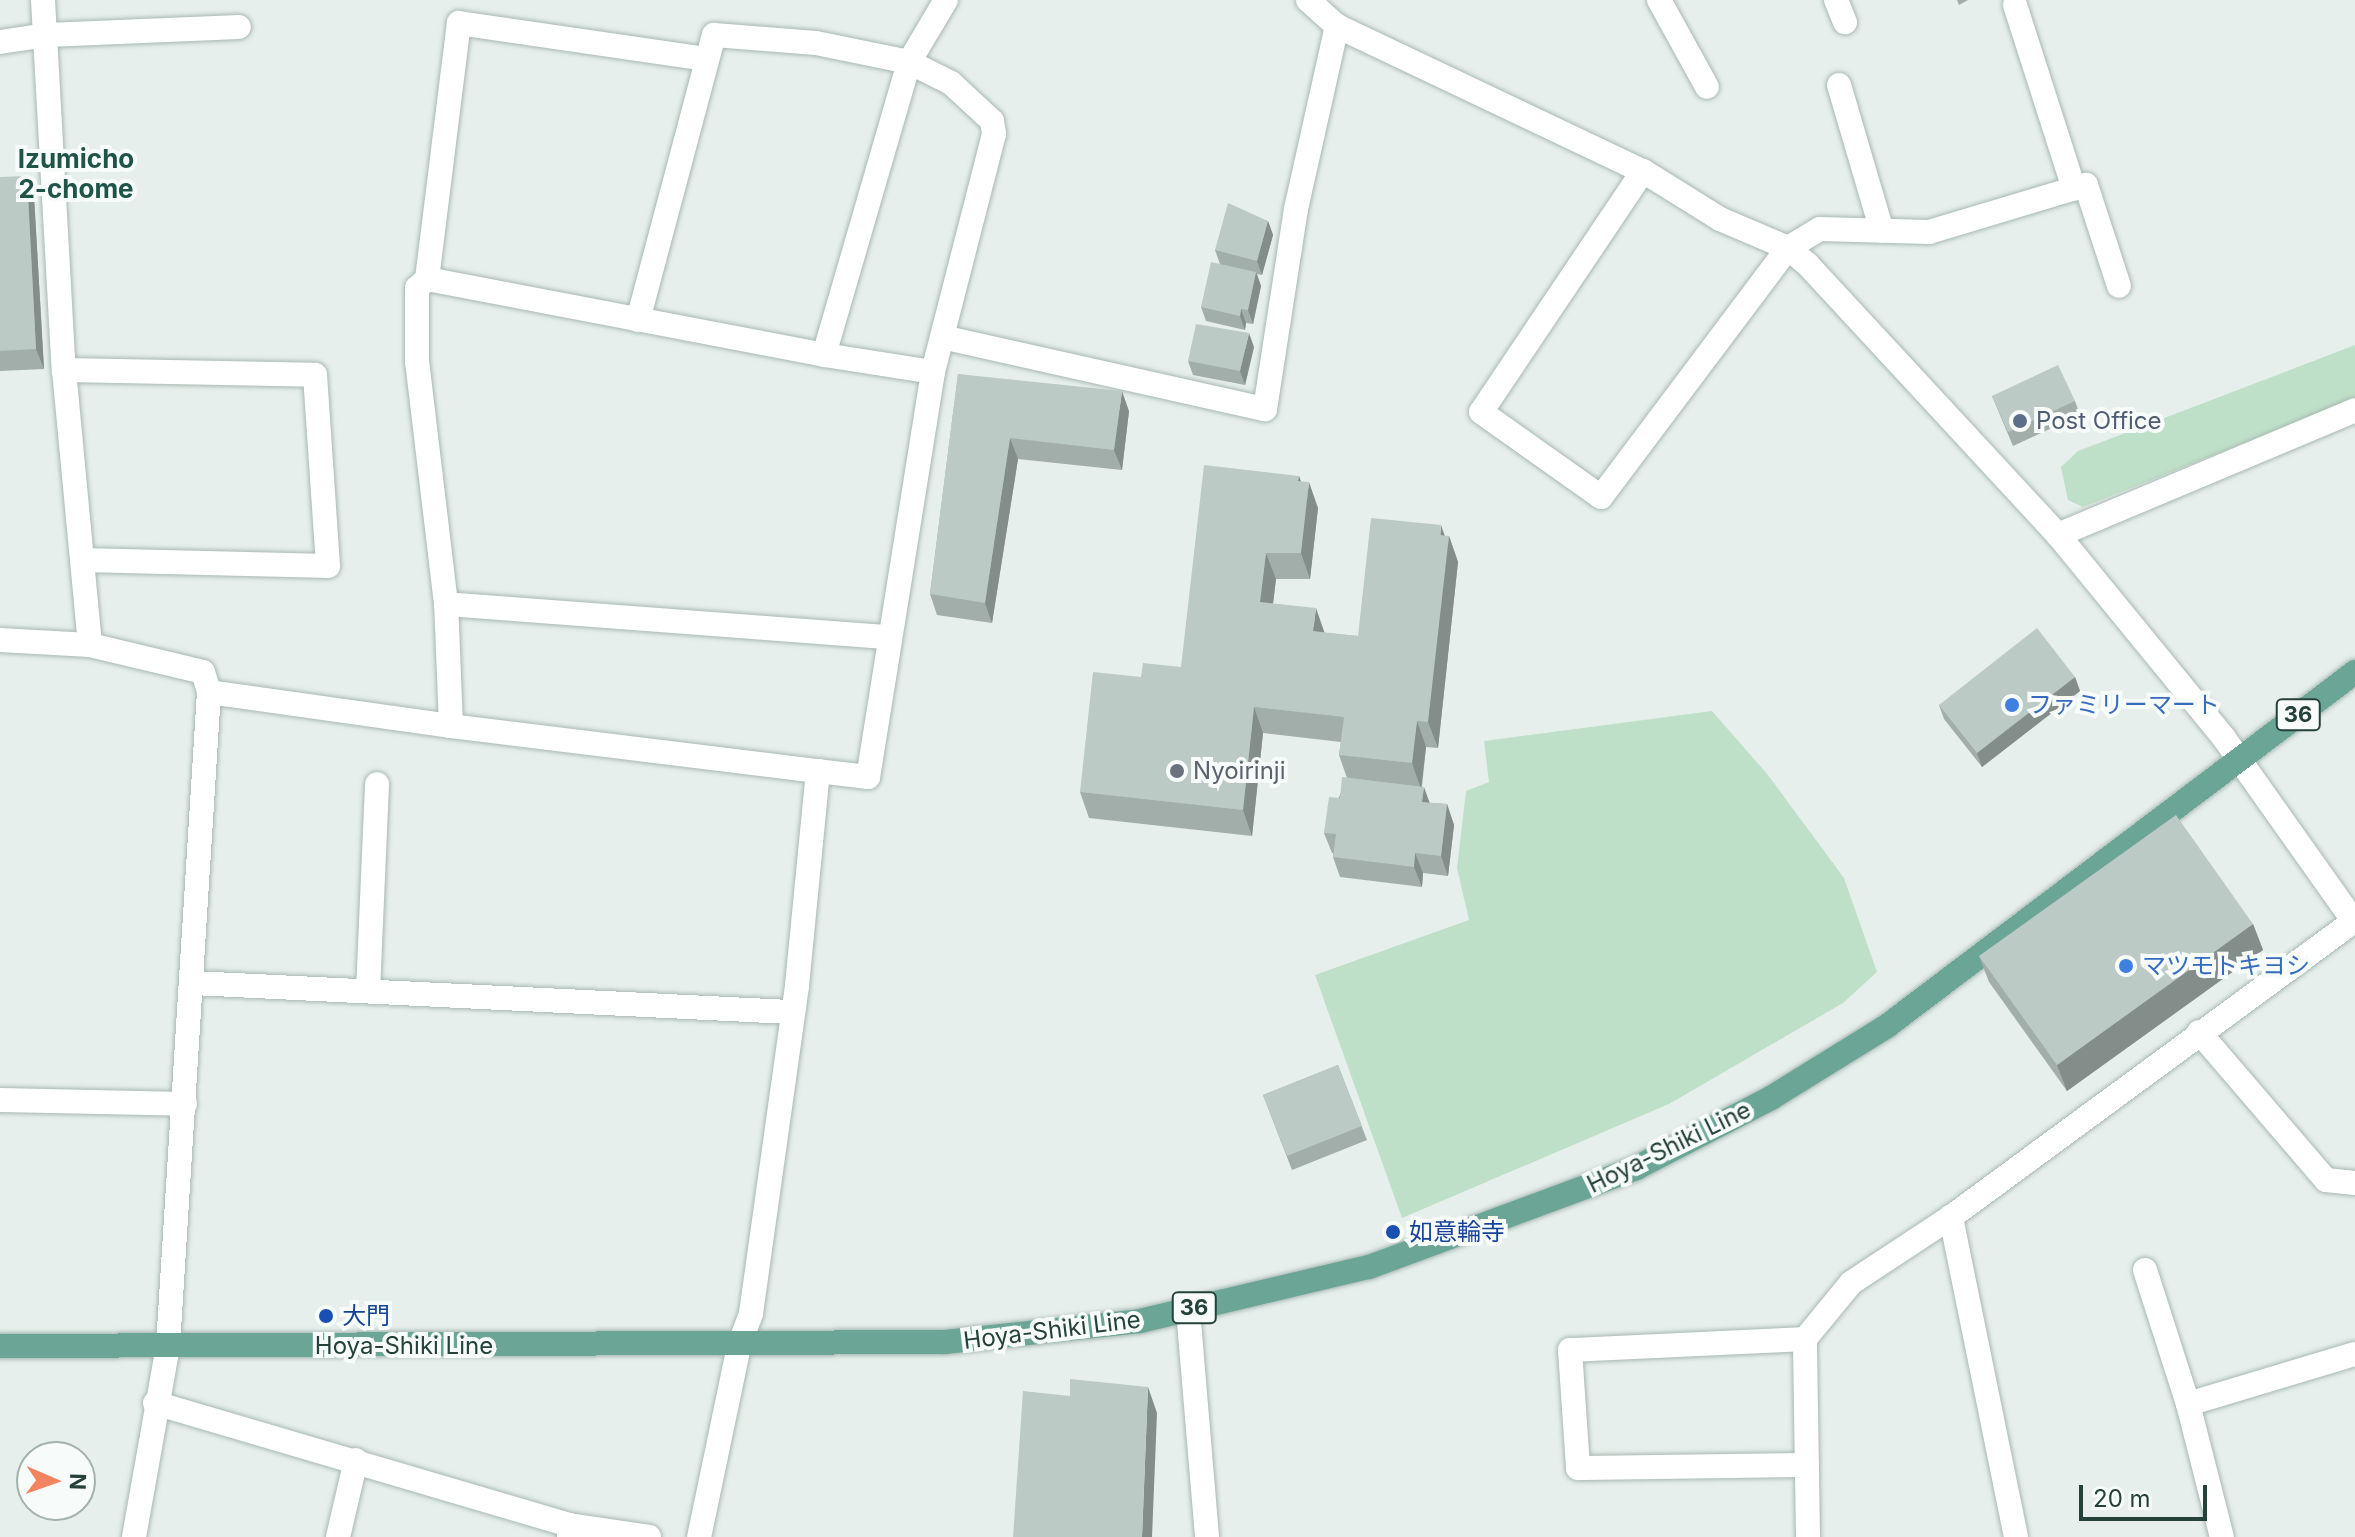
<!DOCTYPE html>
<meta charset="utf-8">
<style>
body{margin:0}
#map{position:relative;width:2355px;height:1537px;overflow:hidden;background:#e6efeb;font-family:Inter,"Noto Sans JP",sans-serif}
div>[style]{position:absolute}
.green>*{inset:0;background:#bfe0c8}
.roads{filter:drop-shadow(0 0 2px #a8b8b2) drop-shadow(0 0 2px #a8b8b2)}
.minor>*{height:24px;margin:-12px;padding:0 12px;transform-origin:12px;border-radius:12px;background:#fff}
.major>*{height:24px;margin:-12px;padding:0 12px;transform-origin:12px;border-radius:12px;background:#6aa596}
.wall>*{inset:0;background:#a1aea9}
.shaded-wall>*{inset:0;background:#838d89}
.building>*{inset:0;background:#bbcac4}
.dots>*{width:22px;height:22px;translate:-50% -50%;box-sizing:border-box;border:4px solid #f7fbf9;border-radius:50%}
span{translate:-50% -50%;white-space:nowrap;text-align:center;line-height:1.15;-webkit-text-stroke:8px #f7fbf9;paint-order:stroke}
.shield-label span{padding:2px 6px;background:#f7fbf9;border:2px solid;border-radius:6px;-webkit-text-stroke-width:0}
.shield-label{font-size:22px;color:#24423a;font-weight:700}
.service-label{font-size:24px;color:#4e5e75}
.left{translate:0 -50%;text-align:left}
.shop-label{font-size:24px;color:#366cbe}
.worship-label{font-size:24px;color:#5b616d}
.street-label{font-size:24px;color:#24423a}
.transit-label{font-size:24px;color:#164399}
.neighbourhood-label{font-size:26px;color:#1f5548;font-weight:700}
.north{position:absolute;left:16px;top:1441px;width:80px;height:80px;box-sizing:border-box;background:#f7fbf9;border:2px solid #a3b1ad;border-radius:50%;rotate:92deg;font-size:22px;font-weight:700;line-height:32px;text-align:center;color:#24423a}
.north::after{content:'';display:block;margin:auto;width:28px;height:36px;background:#f4845f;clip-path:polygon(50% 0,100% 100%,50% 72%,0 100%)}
.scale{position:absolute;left:2079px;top:1485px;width:128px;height:36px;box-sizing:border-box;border:4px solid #24423a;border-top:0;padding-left:10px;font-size:24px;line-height:28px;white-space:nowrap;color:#24423a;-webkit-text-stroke:6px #f7fbf9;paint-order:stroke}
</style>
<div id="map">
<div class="green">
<i style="clip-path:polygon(2355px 345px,2355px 399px,2083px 507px,2068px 500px,2061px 467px,2078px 451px)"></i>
<i style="clip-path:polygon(1712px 711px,1768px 775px,1844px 878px,1877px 972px,1843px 1003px,1669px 1104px,1402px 1218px,1315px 975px,1469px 920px,1457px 868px,1466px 791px,1489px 782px,1484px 741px)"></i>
</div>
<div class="roads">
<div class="minor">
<i style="left:43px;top:0;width:371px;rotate:86.8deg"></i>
<i style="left:64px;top:370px;width:276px;rotate:84.6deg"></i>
<i style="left:1308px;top:0;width:39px;rotate:42deg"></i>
<i style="left:1337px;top:26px;width:339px;rotate:25.4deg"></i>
<i style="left:1643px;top:171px;width:91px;rotate:31.9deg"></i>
<i style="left:1720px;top:219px;width:74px;rotate:23.1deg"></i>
<i style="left:1788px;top:248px;width:26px;rotate:40deg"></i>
<i style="left:1808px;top:265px;width:368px;rotate:47.2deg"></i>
<i style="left:2058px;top:535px;width:262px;rotate:50.7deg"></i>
<i style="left:2224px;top:738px;width:227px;rotate:54.7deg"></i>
<i style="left:1659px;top:0;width:99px;rotate:61.1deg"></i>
<i style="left:1836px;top:0;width:24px;rotate:68deg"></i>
<i style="left:2015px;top:5px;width:193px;rotate:72.2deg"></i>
<i style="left:0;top:42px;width:48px;rotate:-8.5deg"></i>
<i style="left:47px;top:35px;width:192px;rotate:-2.4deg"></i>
<i style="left:1839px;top:85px;width:152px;rotate:73.6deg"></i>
<i style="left:1643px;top:171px;width:290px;rotate:123.9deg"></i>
<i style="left:1481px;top:412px;width:147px;rotate:35.3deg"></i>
<i style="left:1601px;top:497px;width:311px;rotate:-53.1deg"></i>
<i style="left:1788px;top:248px;width:37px;rotate:-31deg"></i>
<i style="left:1820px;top:229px;width:109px;rotate:1.6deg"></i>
<i style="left:1929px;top:232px;width:164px;rotate:-16.7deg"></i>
<i style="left:2086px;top:185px;width:106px;rotate:71.9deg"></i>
<i style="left:427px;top:279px;width:258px;rotate:-82.9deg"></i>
<i style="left:459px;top:23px;width:249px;rotate:8.3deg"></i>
<i style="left:638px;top:320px;width:295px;rotate:-75.1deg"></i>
<i style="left:714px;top:35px;width:102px;rotate:4.5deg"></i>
<i style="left:816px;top:43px;width:95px;rotate:11.5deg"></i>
<i style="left:909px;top:62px;width:47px;rotate:26.6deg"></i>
<i style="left:951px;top:83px;width:56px;rotate:42.8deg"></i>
<i style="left:992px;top:121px;width:13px;rotate:81deg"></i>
<i style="left:994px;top:134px;width:246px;rotate:104.4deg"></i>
<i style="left:933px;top:372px;width:410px;rotate:99.1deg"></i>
<i style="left:868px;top:777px;width:50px;rotate:-173.2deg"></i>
<i style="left:818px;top:771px;width:216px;rotate:95.6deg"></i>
<i style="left:797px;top:986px;width:331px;rotate:98deg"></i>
<i style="left:751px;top:1314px;width:34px;rotate:111deg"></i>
<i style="left:739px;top:1346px;width:195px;rotate:101.8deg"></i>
<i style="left:942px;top:337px;width:331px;rotate:12.6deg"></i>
<i style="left:1265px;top:409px;width:202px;rotate:-81.2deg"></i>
<i style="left:1296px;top:209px;width:188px;rotate:-77.4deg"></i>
<i style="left:64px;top:370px;width:251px;rotate:1.1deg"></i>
<i style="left:315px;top:375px;width:191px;rotate:86.1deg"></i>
<i style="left:328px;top:566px;width:245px;rotate:-178.6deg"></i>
<i style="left:933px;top:372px;width:110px;rotate:-171.1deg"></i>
<i style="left:824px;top:355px;width:305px;rotate:-73.8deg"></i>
<i style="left:909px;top:62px;width:72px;rotate:-59.2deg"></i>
<i style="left:2058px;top:535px;width:322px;rotate:-22.8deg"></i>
<i style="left:446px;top:604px;width:442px;rotate:4.3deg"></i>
<i style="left:0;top:640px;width:90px;rotate:3.2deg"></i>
<i style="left:90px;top:645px;width:116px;rotate:13.4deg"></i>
<i style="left:203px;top:672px;width:21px;rotate:73deg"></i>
<i style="left:209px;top:692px;width:655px;rotate:93.59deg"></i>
<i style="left:168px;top:1346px;width:194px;rotate:100.1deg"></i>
<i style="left:209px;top:692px;width:244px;rotate:8deg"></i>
<i style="left:451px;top:726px;width:122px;rotate:-92.3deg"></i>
<i style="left:446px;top:604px;width:244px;rotate:-96.8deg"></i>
<i style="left:417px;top:362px;width:74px;rotate:-90deg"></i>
<i style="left:417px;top:288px;width:13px;rotate:-42deg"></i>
<i style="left:427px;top:279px;width:404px;rotate:10.8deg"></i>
<i style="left:451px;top:726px;width:370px;rotate:7deg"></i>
<i style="left:193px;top:983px;width:598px;rotate:2.78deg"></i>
<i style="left:368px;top:991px;width:207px;rotate:-87.5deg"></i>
<i style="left:2199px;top:1032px;width:195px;rotate:49.4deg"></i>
<i style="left:2326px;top:1180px;width:29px;rotate:6deg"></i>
<i style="left:0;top:1100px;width:185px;rotate:1.2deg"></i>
<i style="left:2145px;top:1270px;width:141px;rotate:72.2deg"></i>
<i style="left:2188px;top:1404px;width:137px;rotate:75.7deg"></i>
<i style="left:1188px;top:1310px;width:228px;rotate:85.2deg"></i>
<i style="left:1805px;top:1339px;width:235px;rotate:177.3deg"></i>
<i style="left:1570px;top:1350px;width:118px;rotate:86.1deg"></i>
<i style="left:1578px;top:1468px;width:229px;rotate:-0.8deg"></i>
<i style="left:155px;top:1403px;width:432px;rotate:16.4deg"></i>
<i style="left:2188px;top:1404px;width:174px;rotate:-16.7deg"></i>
<i style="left:338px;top:1537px;width:79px;rotate:-76.8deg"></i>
<i style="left:569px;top:1537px;width:12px;rotate:-90deg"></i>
<i style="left:569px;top:1525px;width:81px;rotate:8.5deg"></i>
<i style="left:1808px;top:1537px;width:198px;rotate:-90.9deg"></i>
<i style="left:1805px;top:1339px;width:72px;rotate:-50.6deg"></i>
<i style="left:1851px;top:1283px;width:120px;rotate:-33.4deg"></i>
<i style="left:2016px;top:1537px;width:327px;rotate:-101.5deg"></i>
<i style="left:1951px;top:1217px;width:500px;rotate:-36.3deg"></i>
</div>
<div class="major">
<i style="left:0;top:1346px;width:945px;rotate:-0.24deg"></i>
<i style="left:945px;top:1342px;width:196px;rotate:-6.1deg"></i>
<i style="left:1140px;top:1321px;width:235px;rotate:-13.3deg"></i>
<i style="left:1369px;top:1267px;width:285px;rotate:-20.3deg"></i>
<i style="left:1636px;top:1168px;width:152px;rotate:-27.4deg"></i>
<i style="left:1771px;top:1098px;width:137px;rotate:-31.8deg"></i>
<i style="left:1887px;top:1026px;width:587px;rotate:-37.1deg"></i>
</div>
</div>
<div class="wall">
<i style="clip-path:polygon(1957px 0,1968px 0,1959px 5px)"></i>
<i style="clip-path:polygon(0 177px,34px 196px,44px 369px,0 371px)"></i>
<i style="clip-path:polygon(1268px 221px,1273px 235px,1262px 275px,1257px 274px,1261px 286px,1253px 324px,1246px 323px,1245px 330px,1206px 321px,1201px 307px,1220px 264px,1215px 250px)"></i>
<i style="clip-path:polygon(1254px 347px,1245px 385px,1193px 375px,1188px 361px)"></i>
<i style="clip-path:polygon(958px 374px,1129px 411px,1122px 470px,1018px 459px,992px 623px,937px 615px,930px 594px)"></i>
<i style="clip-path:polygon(1992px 396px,2075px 401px,2080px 415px,2013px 446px)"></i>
<i style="clip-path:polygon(1299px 476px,1301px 482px,1318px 508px,1310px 579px,1276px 579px,1273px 604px,1325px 633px,1358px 636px,1444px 536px,1449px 536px,1458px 562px,1438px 748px,1426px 747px,1422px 787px,1430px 803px,1447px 804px,1454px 825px,1448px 876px,1423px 873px,1422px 887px,1340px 877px,1333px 857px,1333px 853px,1332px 853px,1324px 833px,1347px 778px,1339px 755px,1341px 742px,1263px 733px,1252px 836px,1089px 818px,1080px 792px,1141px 677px,1181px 667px)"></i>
<i style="clip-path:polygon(2075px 677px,2080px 691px,1982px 767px,1944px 719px,1939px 705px)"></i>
<i style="clip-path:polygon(2253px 924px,2263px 950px,2067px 1091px,1989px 982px,1979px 956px)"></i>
<i style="clip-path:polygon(1338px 1065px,1367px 1140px,1292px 1170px,1263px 1095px)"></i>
</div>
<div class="shaded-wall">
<i style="clip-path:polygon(27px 176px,34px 196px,44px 369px,36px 349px)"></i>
<i style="clip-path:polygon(1268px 221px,1273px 235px,1262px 275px,1257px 261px)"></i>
<i style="clip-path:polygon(1256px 272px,1261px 286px,1253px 324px,1248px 310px)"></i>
<i style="clip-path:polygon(1241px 309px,1246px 323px,1245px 330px,1240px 316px)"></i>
<i style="clip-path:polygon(1249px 333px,1254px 347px,1245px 385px,1240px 371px)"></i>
<i style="clip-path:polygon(1122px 391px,1129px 411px,1122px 470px,1114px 450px)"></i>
<i style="clip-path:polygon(1010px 438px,1018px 459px,992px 623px,985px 603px)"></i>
<i style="clip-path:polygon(1299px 476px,1307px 499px,1309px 482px,1318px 508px,1310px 579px,1301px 553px,1298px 481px)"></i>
<i style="clip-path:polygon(1441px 525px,1448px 545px,1449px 536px,1458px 562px,1438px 748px,1428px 722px)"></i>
<i style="clip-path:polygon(1266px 553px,1276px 579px,1270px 628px,1260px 602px)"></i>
<i style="clip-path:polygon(1316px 608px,1325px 634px,1313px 631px)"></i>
<i style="clip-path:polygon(2075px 677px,2080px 691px,1982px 767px,1977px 753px)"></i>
<i style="clip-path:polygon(1254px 707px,1263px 733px,1252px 836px,1243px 810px)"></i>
<i style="clip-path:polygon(1417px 721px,1426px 747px,1421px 789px,1412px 763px)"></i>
<i style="clip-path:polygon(1424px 787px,1431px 807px,1422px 802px)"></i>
<i style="clip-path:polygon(1447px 804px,1454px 825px,1448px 876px,1441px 856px)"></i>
<i style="clip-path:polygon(1415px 853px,1423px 873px,1422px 887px,1414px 867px)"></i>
<i style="clip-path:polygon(2253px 924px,2263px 950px,2067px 1091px,2057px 1065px)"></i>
<i style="clip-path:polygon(1148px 1387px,1157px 1413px,1152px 1537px,1142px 1537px)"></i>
</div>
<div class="building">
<i style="clip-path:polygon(27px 176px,36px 349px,0 351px,0 177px)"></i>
<i style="clip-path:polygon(1228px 203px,1268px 221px,1257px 261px,1215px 250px)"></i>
<i style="clip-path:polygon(1211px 262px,1256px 272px,1248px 310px,1241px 309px,1240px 316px,1201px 307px)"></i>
<i style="clip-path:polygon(1196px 324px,1249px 333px,1240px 371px,1188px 361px)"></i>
<i style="clip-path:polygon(2058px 365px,2075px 401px,2008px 432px,1992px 396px)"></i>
<i style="clip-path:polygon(958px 374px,1122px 391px,1114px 450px,1010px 438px,985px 603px,930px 594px)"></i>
<i style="clip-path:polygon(1204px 465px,1299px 476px,1298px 481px,1309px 482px,1301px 553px,1266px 553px,1260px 602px,1316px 608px,1313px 631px,1358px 636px,1371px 518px,1441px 525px,1440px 535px,1449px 536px,1428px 722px,1417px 721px,1412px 763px,1339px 755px,1344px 717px,1254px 707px,1243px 810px,1080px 792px,1093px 672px,1141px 677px,1143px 663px,1181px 667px)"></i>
<i style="clip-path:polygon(2037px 628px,2075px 677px,1977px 753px,1939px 705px)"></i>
<i style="clip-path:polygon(1342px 777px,1424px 787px,1422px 802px,1447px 804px,1441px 856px,1415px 853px,1414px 867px,1333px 857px,1336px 834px,1324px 833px,1329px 797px,1340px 798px)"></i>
<i style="clip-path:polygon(2176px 815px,2253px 924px,2057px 1065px,1979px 956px)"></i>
<i style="clip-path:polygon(1338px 1065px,1362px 1126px,1287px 1156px,1263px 1095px)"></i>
<i style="clip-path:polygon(1070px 1379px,1148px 1387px,1142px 1537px,1013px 1537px,1023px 1391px,1070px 1396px)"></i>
</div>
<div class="dots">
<i style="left:2020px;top:421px;background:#5c6f8a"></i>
<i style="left:2012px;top:705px;background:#3f7fe0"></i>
<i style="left:1177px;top:771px;background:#6b7280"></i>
<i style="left:2126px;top:966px;background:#3f7fe0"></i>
<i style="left:1393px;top:1232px;background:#1a4fb4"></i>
<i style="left:326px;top:1316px;background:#1a4fb4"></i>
</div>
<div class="shield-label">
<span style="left:2298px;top:715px">36</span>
<span style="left:1194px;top:1308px">36</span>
</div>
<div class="service-label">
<span class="left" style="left:2036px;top:421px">Post Office</span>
</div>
<div class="shop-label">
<span class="left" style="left:2028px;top:705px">ファミリーマート</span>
<span class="left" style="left:2142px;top:966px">マツモトキヨシ</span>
</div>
<div class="worship-label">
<span class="left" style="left:1193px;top:771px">Nyoirinji</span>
</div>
<div class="street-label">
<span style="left:1669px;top:1147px;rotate:-26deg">Hoya-Shiki Line</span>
<span style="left:1052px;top:1330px;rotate:-7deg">Hoya-Shiki Line</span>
<span style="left:404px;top:1346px">Hoya-Shiki Line</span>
</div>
<div class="transit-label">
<span class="left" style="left:1409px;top:1232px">如意輪寺</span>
<span class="left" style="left:342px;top:1316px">大門</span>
</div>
<div class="neighbourhood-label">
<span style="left:76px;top:174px">Izumicho<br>2-chome</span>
</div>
<div class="north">N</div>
<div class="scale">20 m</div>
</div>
